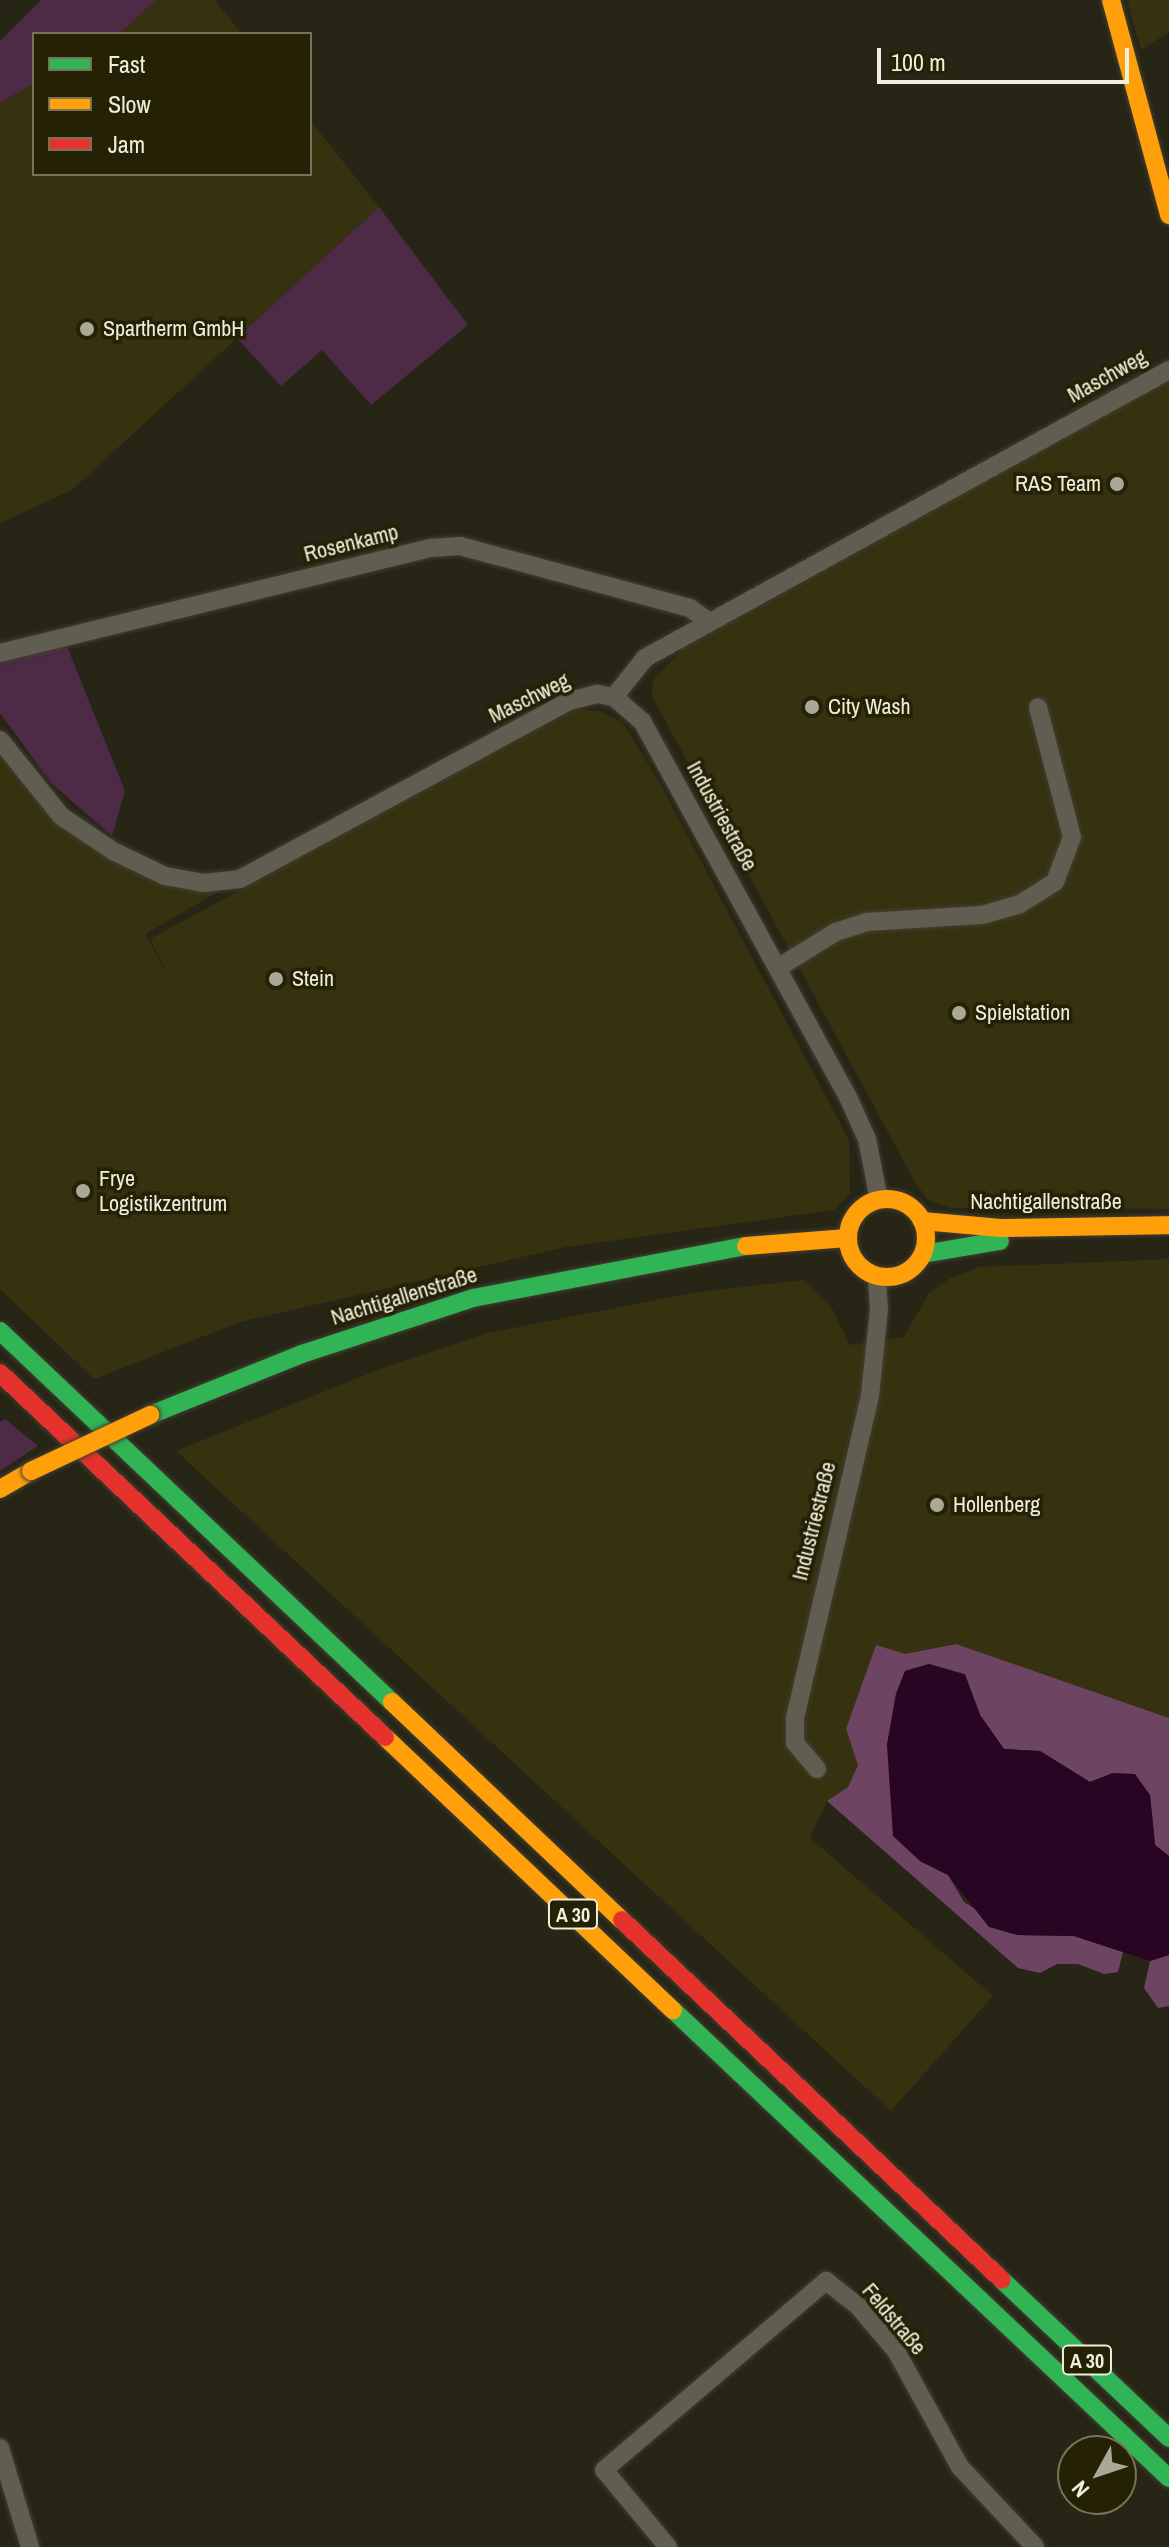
<!DOCTYPE html>
<meta charset="utf-8">
<style>
body{margin:0}
#map{position:relative;width:1169px;height:2547px;overflow:hidden;background:#272515;font-family:"Archivo Narrow",sans-serif}
div>[style]{position:absolute}
.built>*{inset:0;background:#363210}
.green>*{inset:0;background:#4d2a45}
.forest>*{inset:0;background:#6d4563}
.water>*{inset:0;background:#280522}
.roads{filter:drop-shadow(0 0 2px #413f32) drop-shadow(0 0 2px #413f32)}
.street>*{height:18px;margin:-9px;padding:0 9px;transform-origin:9px;border-radius:9px;background:#5f5e51}
.fast>*{height:18px;margin:-9px;padding:0 9px;transform-origin:9px;border-radius:9px;background:#30b455}
.slow>*{height:18px;margin:-9px;padding:0 9px;transform-origin:9px;border-radius:9px;background:#ff9f0a}
.slow>.ring{margin:-9px;padding:0;box-sizing:content-box;background:none;border:18px solid #ff9f0a;border-radius:50%}
.jam>*{height:18px;margin:-9px;padding:0 9px;transform-origin:9px;border-radius:9px;background:#e5322d}
.bridges{filter:drop-shadow(0 0 2px #413f32) drop-shadow(0 0 2px #413f32)}
.slow-bridge>*{height:18px;margin:-9px;padding:0 9px;transform-origin:9px;border-radius:9px;background:#ff9f0a}
.dots>*{width:22px;height:22px;translate:-50% -50%;box-sizing:border-box;border:4px solid #242104;border-radius:50%}
span{translate:-50% -50%;white-space:nowrap;text-align:center;line-height:1.15;-webkit-text-stroke:7px #242104;paint-order:stroke}
.shield-label span{padding:2px 6px;background:#242104;border:2px solid;border-radius:6px;-webkit-text-stroke-width:0}
.shield-label{font-size:20px;color:#f0eedd;font-weight:700}
.poi-label{font-size:22px;color:#f0eedd}
.left{translate:0 -50%;text-align:left}
.right{translate:-100% -50%;text-align:right}
.street-label{font-size:22px;color:#f0eedd}
.legend{position:absolute;left:32px;top:32px;width:280px;height:144px;box-sizing:border-box;background:#242104;border:2px solid #76735b;margin:0;padding:10px 14px;list-style:none;font-size:24px;color:#f0eedd}
.legend li{display:flex;align-items:center;gap:16px;height:40px}
.legend b{width:40px;border:2px solid #76735b}
.north{position:absolute;left:1057px;top:2435px;width:80px;height:80px;box-sizing:border-box;background:#242104;border:2px solid #76735b;border-radius:50%;rotate:230deg;font-size:22px;font-weight:700;line-height:32px;text-align:center;color:#f0eedd}
.north::after{content:'';display:block;margin:auto;width:28px;height:36px;background:#aaa897;clip-path:polygon(50% 0,100% 100%,50% 72%,0 100%)}
.scale{position:absolute;left:877px;top:48px;width:252px;height:36px;box-sizing:border-box;border:4px solid #f0eedd;border-top:0;padding-left:10px;font-size:24px;line-height:28px;white-space:nowrap;color:#f0eedd;-webkit-text-stroke:6px #242104;paint-order:stroke}
</style>
<div id="map">
<div class="built">
<i style="clip-path:polygon(156px 0,215px 0,242px 34px,119px 34px)"></i>
<i style="clip-path:polygon(1127px 0,1169px 0,1169px 32px,1141px 50px)"></i>
<i style="clip-path:polygon(34px 83px,34px 174px,310px 174px,310px 120px,379px 207px,72px 490px,0 523px,0 103px)"></i>
<i style="clip-path:polygon(1169px 380px,1169px 1209px,949px 1208px,928px 1200px,915px 1182px,652px 696px,653px 680px,684px 648px)"></i>
<i style="clip-path:polygon(576px 709px,600px 711px,623px 723px,657px 778px,849px 1140px,850px 1194px,834px 1210px,566px 1247px,240px 1322px,94px 1379px,0 1289px,0 740px,61px 816px,166px 876px,240px 879px,145px 934px,172px 982px,150px 939px)"></i>
<i style="clip-path:polygon(1169px 1259px,1169px 1718px,956px 1644px,905px 1654px,846px 1729px,858px 1764px,848px 1787px,827px 1801px,810px 1838px,993px 1996px,891px 2111px,176px 1451px,385px 1367px,488px 1333px,692px 1293px,803px 1280px,831px 1306px,850px 1345px,904px 1337px,929px 1293px,949px 1279px,979px 1267px)"></i>
</div>
<div class="green">
<i style="clip-path:polygon(41px 0,156px 0,119px 34px,34px 34px,34px 83px,0 103px,0 41px)"></i>
<i style="clip-path:polygon(379px 207px,468px 325px,371px 405px,322px 350px,281px 386px,237px 338px)"></i>
<i style="clip-path:polygon(66px 644px,125px 791px,112px 836px,51px 783px,0 713px,0 659px)"></i>
<i style="clip-path:polygon(5px 1419px,38px 1446px,0 1471px,0 1422px)"></i>
</div>
<div class="forest">
<i style="clip-path:polygon(956px 1644px,1169px 1718px,1169px 1856px,1155px 1845px,1150px 1795px,1113px 1773px,1090px 1782px,1040px 1751px,1004px 1749px,980px 1715px,965px 1674px,929px 1664px,905px 1671px,896px 1694px,887px 1745px,920px 1861px,948px 1875px,964px 1902px,1017px 1935px,1074px 1936px,1123px 1952px,1118px 1972px,1104px 1974px,1078px 1964px,1057px 1964px,1040px 1973px,1018px 1968px,827px 1801px,848px 1787px,858px 1765px,846px 1729px,876px 1645px,905px 1654px)"></i>
<i style="clip-path:polygon(1169px 1955px,1169px 2006px,1158px 2008px,1144px 1988px,1150px 1961px)"></i>
</div>
<div class="water">
<i style="clip-path:polygon(929px 1664px,965px 1675px,980px 1715px,1004px 1749px,1040px 1751px,1090px 1782px,1113px 1773px,1135px 1774px,1150px 1795px,1155px 1845px,1169px 1856px,1169px 1955px,1150px 1961px,1074px 1936px,1017px 1935px,989px 1927px,948px 1875px,920px 1861px,893px 1836px,887px 1745px,896px 1694px,905px 1671px)"></i>
</div>
<div class="roads">
<div class="street">
<i style="left:0;top:653px;width:444px;rotate:-13.7deg"></i>
<i style="left:431px;top:548px;width:29px;rotate:-4deg"></i>
<i style="left:460px;top:546px;width:238px;rotate:15.1deg"></i>
<i style="left:690px;top:608px;width:24px;rotate:36deg"></i>
<i style="left:614px;top:697px;width:37px;rotate:41deg"></i>
<i style="left:642px;top:721px;width:429px;rotate:61.3deg"></i>
<i style="left:848px;top:1097px;width:46px;rotate:65.7deg"></i>
<i style="left:867px;top:1139px;width:62px;rotate:78.9deg"></i>
<i style="left:0;top:740px;width:97px;rotate:51.2deg"></i>
<i style="left:61px;top:816px;width:63px;rotate:33.9deg"></i>
<i style="left:113px;top:851px;width:58px;rotate:25.7deg"></i>
<i style="left:165px;top:876px;width:39px;rotate:10deg"></i>
<i style="left:203px;top:883px;width:37px;rotate:-6deg"></i>
<i style="left:240px;top:879px;width:374px;rotate:-28.4deg"></i>
<i style="left:569px;top:701px;width:29px;rotate:-14deg"></i>
<i style="left:597px;top:694px;width:17px;rotate:10deg"></i>
<i style="left:614px;top:697px;width:50px;rotate:-51.5deg"></i>
<i style="left:645px;top:658px;width:598px;rotate:-28.79deg"></i>
<i style="left:779px;top:967px;width:67px;rotate:-31.6deg"></i>
<i style="left:836px;top:932px;width:32px;rotate:-18deg"></i>
<i style="left:866px;top:922px;width:116px;rotate:-3.5deg"></i>
<i style="left:982px;top:915px;width:40px;rotate:-16deg"></i>
<i style="left:1020px;top:904px;width:41px;rotate:-32.2deg"></i>
<i style="left:1055px;top:882px;width:48px;rotate:-69.3deg"></i>
<i style="left:1072px;top:837px;width:134px;rotate:-104.7deg"></i>
<i style="left:817px;top:1769px;width:34px;rotate:-130deg"></i>
<i style="left:795px;top:1743px;width:25px;rotate:-90deg"></i>
<i style="left:795px;top:1718px;width:331px;rotate:-76.9deg"></i>
<i style="left:870px;top:1396px;width:87px;rotate:-84.1deg"></i>
<i style="left:879px;top:1309px;width:32px;rotate:-94deg"></i>
<i style="left:0;top:2448px;width:103px;rotate:73.1deg"></i>
<i style="left:668px;top:2547px;width:100px;rotate:-129.7deg"></i>
<i style="left:604px;top:2470px;width:292px;rotate:-40.4deg"></i>
<i style="left:826px;top:2281px;width:41px;rotate:38deg"></i>
<i style="left:858px;top:2306px;width:59px;rotate:49.8deg"></i>
<i style="left:896px;top:2351px;width:132px;rotate:61.1deg"></i>
<i style="left:960px;top:2467px;width:110px;rotate:46.8deg"></i>
</div>
<div class="fast">
<i style="left:923px;top:1254px;width:78px;rotate:-9.6deg"></i>
<i style="left:0;top:1331px;width:540px;rotate:43.42deg"></i>
<i style="left:150px;top:1415px;width:164px;rotate:-21.9deg"></i>
<i style="left:302px;top:1354px;width:180px;rotate:-18.1deg"></i>
<i style="left:473px;top:1298px;width:278px;rotate:-10.8deg"></i>
<i style="left:673px;top:2010px;width:682px;rotate:43.34deg"></i>
<i style="left:1002px;top:2280px;width:230px;rotate:43.4deg"></i>
</div>
<div class="slow">
<i style="left:1111px;top:0;width:223px;rotate:74.9deg"></i>
<i class="ring" style="left:848px;top:1199px;width:60px;height:60px"></i>
<i style="left:922px;top:1221px;width:79px;rotate:5.1deg"></i>
<i style="left:1001px;top:1228px;width:168px;rotate:-1deg"></i>
<i style="left:746px;top:1246px;width:101px;rotate:-4.5deg"></i>
<i style="left:0;top:1489px;width:36px;rotate:-30deg"></i>
<i style="left:392px;top:1702px;width:317px;rotate:43.5deg"></i>
<i style="left:385px;top:1737px;width:397px;rotate:43.5deg"></i>
</div>
<div class="jam">
<i style="left:0;top:1373px;width:530px;rotate:43.39deg"></i>
<i style="left:622px;top:1920px;width:523px;rotate:43.45deg"></i>
</div>
</div>
<div class="bridges">
<div class="slow-bridge">
<i style="left:31px;top:1471px;width:132px;rotate:-25.2deg"></i>
</div>
</div>
<div class="dots">
<i style="left:87px;top:329px;background:#aaa897"></i>
<i style="left:1117px;top:484px;background:#aaa897"></i>
<i style="left:812px;top:707px;background:#aaa897"></i>
<i style="left:276px;top:979px;background:#aaa897"></i>
<i style="left:959px;top:1013px;background:#aaa897"></i>
<i style="left:83px;top:1191px;background:#aaa897"></i>
<i style="left:937px;top:1505px;background:#aaa897"></i>
</div>
<div class="shield-label">
<span style="left:573px;top:1914px">A 30</span>
<span style="left:1087px;top:2360px">A 30</span>
</div>
<div class="poi-label">
<span class="left" style="left:103px;top:329px">Spartherm GmbH</span>
<span class="right" style="left:1101px;top:484px">RAS Team</span>
<span class="left" style="left:828px;top:707px">City Wash</span>
<span class="left" style="left:292px;top:979px">Stein</span>
<span class="left" style="left:975px;top:1013px">Spielstation</span>
<span class="left" style="left:99px;top:1191px">Frye<br>Logistikzentrum</span>
<span class="left" style="left:953px;top:1505px">Hollenberg</span>
</div>
<div class="street-label">
<span style="left:1107px;top:376px;rotate:-29deg">Maschweg</span>
<span style="left:351px;top:543px;rotate:-14deg">Rosenkamp</span>
<span style="left:529px;top:698px;rotate:-26deg">Maschweg</span>
<span style="left:722px;top:816px;rotate:61deg">Industriestraße</span>
<span style="left:1046px;top:1202px">Nachtigallenstraße</span>
<span style="left:404px;top:1296px;rotate:-17deg">Nachtigallenstraße</span>
<span style="left:814px;top:1521px;rotate:-76deg">Industriestraße</span>
<span style="left:894px;top:2319px;rotate:50deg">Feldstraße</span>
</div>
<ul class="legend">
<li><b style="height:10px;background:#30b455"></b>Fast</li>
<li><b style="height:10px;background:#ff9f0a"></b>Slow</li>
<li><b style="height:10px;background:#e5322d"></b>Jam</li>
</ul>
<div class="north">N</div>
<div class="scale">100 m</div>
</div>
